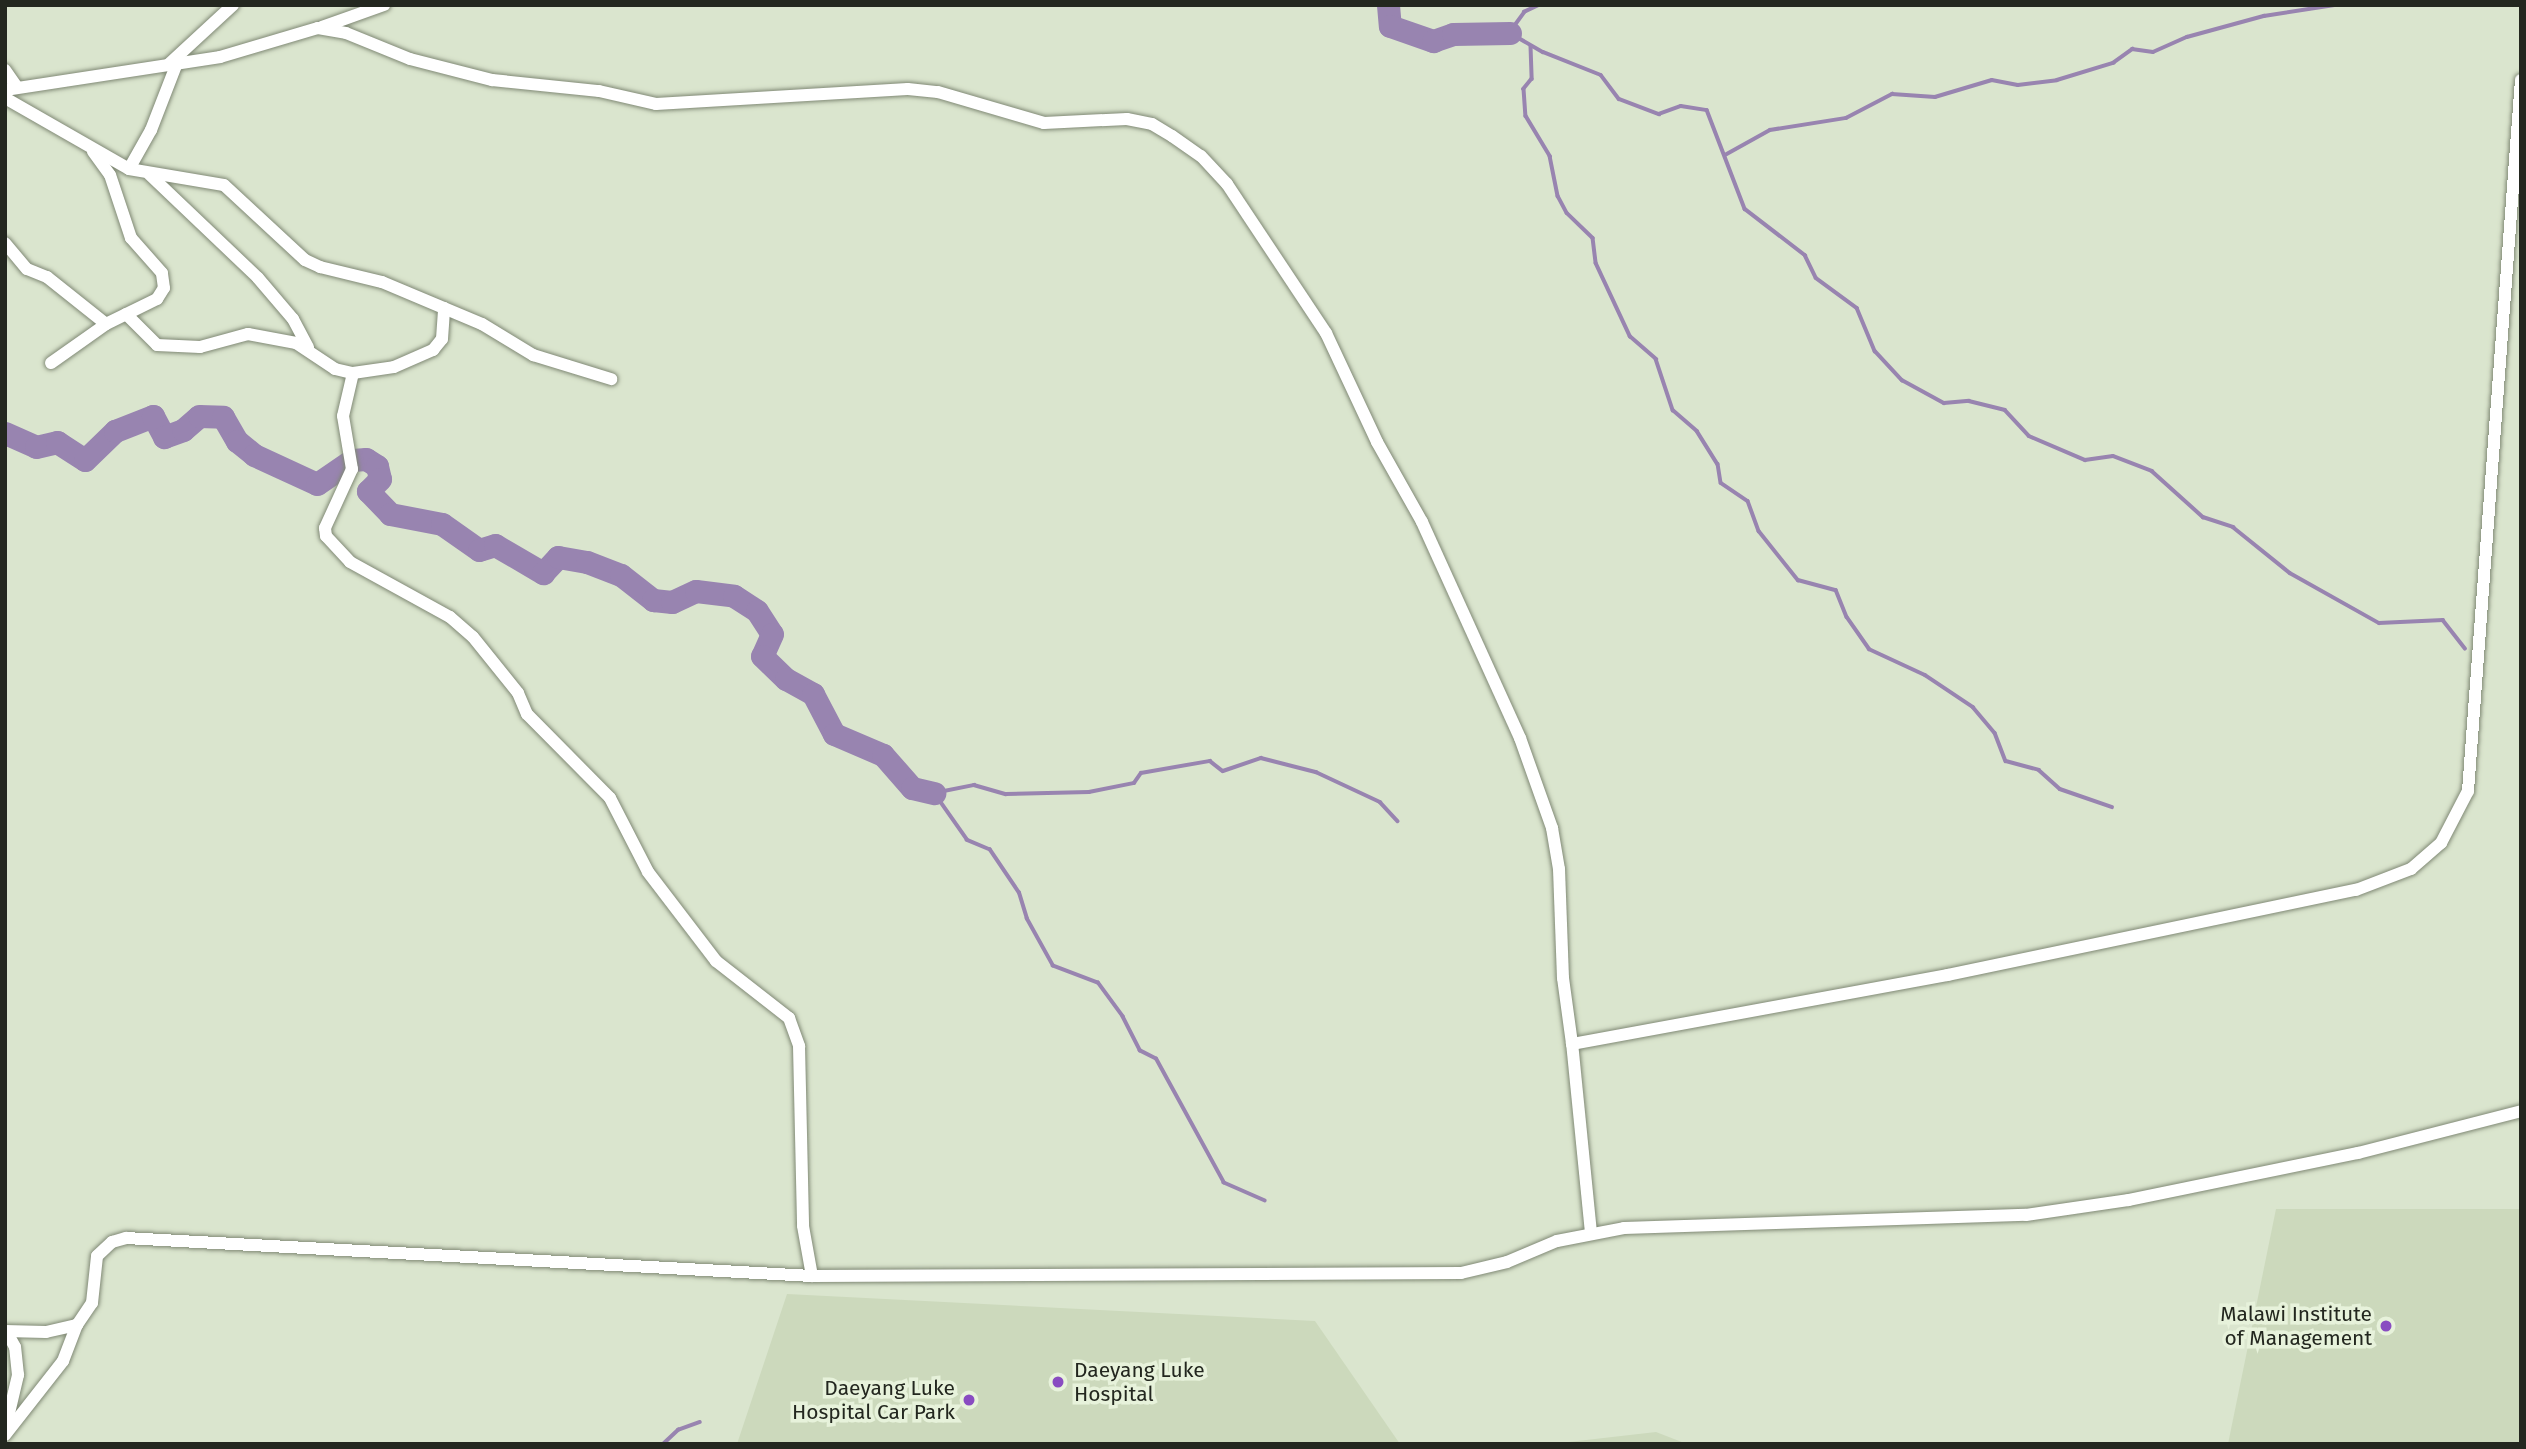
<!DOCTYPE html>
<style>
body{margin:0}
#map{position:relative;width:2526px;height:1449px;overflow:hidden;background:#dae5ce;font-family:"Fira Sans",sans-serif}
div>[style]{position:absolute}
.built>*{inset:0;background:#ccd9bc}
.stream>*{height:3.5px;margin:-1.75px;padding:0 1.75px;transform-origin:1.75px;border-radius:1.75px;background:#9884b0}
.river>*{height:23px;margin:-11.5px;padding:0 11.5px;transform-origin:11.5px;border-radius:11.5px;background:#9884b0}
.roads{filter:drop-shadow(0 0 2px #808975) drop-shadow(0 0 2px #808975)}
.minor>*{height:12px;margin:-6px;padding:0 6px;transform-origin:6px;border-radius:6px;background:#fff}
.dots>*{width:19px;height:19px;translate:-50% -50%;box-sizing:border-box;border:4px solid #e7f2db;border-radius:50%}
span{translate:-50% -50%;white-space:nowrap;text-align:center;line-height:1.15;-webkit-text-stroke:7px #e7f2db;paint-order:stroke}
.poi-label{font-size:21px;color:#23271f}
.right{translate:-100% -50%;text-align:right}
.left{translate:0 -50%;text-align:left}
.frame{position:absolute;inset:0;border:7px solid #23271f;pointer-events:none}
</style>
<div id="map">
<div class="built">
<i style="clip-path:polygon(2276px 1209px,2521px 1209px,2521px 1444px,2228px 1444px)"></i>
<i style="clip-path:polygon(787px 1294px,1315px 1321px,1400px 1444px,737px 1444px)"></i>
<i style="clip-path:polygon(1656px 1432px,1687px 1444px,1551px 1444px)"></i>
</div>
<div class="stream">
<i style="left:1540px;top:5px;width:17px;rotate:155deg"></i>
<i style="left:1525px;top:12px;width:26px;rotate:126deg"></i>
<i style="left:1510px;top:33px;width:38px;rotate:30deg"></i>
<i style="left:1543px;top:52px;width:62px;rotate:21.6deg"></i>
<i style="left:1601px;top:75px;width:30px;rotate:53deg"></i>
<i style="left:1619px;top:99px;width:43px;rotate:20.6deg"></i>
<i style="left:1659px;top:114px;width:23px;rotate:-20deg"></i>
<i style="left:1681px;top:106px;width:26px;rotate:9deg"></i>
<i style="left:1707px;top:110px;width:106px;rotate:69deg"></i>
<i style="left:1745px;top:209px;width:76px;rotate:37.5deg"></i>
<i style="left:1805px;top:255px;width:25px;rotate:64deg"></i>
<i style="left:1816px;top:278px;width:51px;rotate:36.2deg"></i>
<i style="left:1857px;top:308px;width:47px;rotate:67.3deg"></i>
<i style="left:1875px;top:351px;width:40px;rotate:47deg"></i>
<i style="left:1902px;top:380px;width:48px;rotate:28.7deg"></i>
<i style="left:1944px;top:403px;width:25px;rotate:-5deg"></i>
<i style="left:1969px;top:401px;width:37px;rotate:14deg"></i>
<i style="left:2005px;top:410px;width:35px;rotate:47deg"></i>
<i style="left:2029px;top:436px;width:61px;rotate:23.2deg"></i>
<i style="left:2085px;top:460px;width:28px;rotate:-8deg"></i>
<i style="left:2113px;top:456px;width:42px;rotate:21deg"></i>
<i style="left:2152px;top:471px;width:69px;rotate:42deg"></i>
<i style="left:2203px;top:517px;width:32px;rotate:18deg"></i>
<i style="left:2233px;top:527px;width:73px;rotate:38.9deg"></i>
<i style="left:2290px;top:573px;width:102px;rotate:29.3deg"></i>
<i style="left:2379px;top:623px;width:64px;rotate:-2.7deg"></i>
<i style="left:2443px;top:620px;width:36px;rotate:52deg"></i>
<i style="left:1531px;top:46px;width:33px;rotate:88deg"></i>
<i style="left:1532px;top:79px;width:13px;rotate:129deg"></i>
<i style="left:1524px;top:89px;width:27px;rotate:86deg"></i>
<i style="left:1526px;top:116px;width:47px;rotate:59deg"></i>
<i style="left:1550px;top:156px;width:41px;rotate:78.7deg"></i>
<i style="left:1558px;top:196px;width:19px;rotate:62deg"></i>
<i style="left:1567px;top:213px;width:36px;rotate:44deg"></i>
<i style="left:1593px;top:238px;width:25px;rotate:83deg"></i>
<i style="left:1596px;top:263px;width:81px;rotate:65deg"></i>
<i style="left:1630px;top:336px;width:35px;rotate:41deg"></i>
<i style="left:1656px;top:359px;width:54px;rotate:71.6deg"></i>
<i style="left:1673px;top:410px;width:32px;rotate:41deg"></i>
<i style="left:1697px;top:431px;width:39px;rotate:58deg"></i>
<i style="left:1718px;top:464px;width:19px;rotate:81deg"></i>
<i style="left:1721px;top:483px;width:32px;rotate:34deg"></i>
<i style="left:1748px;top:501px;width:32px;rotate:70deg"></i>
<i style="left:1759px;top:531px;width:63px;rotate:51.5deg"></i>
<i style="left:1798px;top:580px;width:39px;rotate:15deg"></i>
<i style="left:1836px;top:590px;width:29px;rotate:68deg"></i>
<i style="left:1847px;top:617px;width:39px;rotate:55deg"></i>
<i style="left:1869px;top:649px;width:62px;rotate:24.9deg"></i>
<i style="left:1925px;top:675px;width:58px;rotate:33.7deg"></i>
<i style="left:1973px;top:707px;width:34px;rotate:50deg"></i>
<i style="left:1995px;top:733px;width:30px;rotate:69deg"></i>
<i style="left:2006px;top:761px;width:34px;rotate:15deg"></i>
<i style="left:2039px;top:770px;width:28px;rotate:42deg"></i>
<i style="left:2060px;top:789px;width:55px;rotate:19.1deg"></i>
<i style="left:1725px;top:155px;width:51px;rotate:-29.1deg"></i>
<i style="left:1770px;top:130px;width:77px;rotate:-9deg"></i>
<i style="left:1846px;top:118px;width:52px;rotate:-27.6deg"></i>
<i style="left:1892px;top:94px;width:43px;rotate:4deg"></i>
<i style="left:1935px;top:97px;width:59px;rotate:-16.6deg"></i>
<i style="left:1992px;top:80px;width:26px;rotate:11deg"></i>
<i style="left:2018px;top:85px;width:39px;rotate:-7deg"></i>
<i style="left:2057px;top:80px;width:59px;rotate:-16.9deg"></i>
<i style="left:2113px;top:63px;width:24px;rotate:-36deg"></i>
<i style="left:2132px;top:49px;width:21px;rotate:8deg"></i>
<i style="left:2153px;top:52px;width:37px;rotate:-24deg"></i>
<i style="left:2187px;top:37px;width:80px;rotate:-15.3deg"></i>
<i style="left:2264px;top:16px;width:71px;rotate:-8.9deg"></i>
<i style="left:1265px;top:1201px;width:45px;rotate:-156.3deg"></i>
<i style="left:1224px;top:1183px;width:141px;rotate:-118.7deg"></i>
<i style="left:1156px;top:1059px;width:18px;rotate:-153deg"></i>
<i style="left:1140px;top:1051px;width:38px;rotate:-117deg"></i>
<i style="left:1123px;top:1017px;width:42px;rotate:-126.3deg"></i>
<i style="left:1098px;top:983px;width:48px;rotate:-159.3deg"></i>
<i style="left:1053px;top:966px;width:54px;rotate:-119deg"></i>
<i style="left:1027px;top:919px;width:27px;rotate:-107deg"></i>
<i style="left:1019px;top:893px;width:52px;rotate:-124deg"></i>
<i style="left:990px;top:850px;width:25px;rotate:-157deg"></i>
<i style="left:967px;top:840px;width:57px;rotate:-125.1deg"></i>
<i style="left:934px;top:793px;width:41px;rotate:-11.3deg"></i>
<i style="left:974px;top:785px;width:33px;rotate:16deg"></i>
<i style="left:1006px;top:794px;width:83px;rotate:-1.4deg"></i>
<i style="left:1089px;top:792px;width:46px;rotate:-11.3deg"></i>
<i style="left:1134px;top:783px;width:12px;rotate:-55deg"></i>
<i style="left:1141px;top:773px;width:70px;rotate:-9.9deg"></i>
<i style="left:1210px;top:761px;width:16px;rotate:38deg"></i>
<i style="left:1223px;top:771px;width:40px;rotate:-18.9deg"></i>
<i style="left:1261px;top:758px;width:57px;rotate:14.3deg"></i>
<i style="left:1316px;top:772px;width:71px;rotate:25.1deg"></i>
<i style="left:1380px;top:802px;width:26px;rotate:47deg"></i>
<i style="left:663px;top:1444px;width:21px;rotate:-43deg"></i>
<i style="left:678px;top:1430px;width:23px;rotate:-20deg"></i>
</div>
<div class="river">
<i style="left:1388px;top:5px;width:21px;rotate:85deg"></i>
<i style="left:1390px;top:26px;width:46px;rotate:19.2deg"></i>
<i style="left:1433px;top:41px;width:21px;rotate:-19deg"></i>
<i style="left:1453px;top:34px;width:57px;rotate:-1deg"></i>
<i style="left:5px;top:433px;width:34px;rotate:24deg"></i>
<i style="left:36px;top:447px;width:22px;rotate:-13deg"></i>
<i style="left:57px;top:442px;width:33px;rotate:33deg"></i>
<i style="left:85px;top:460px;width:42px;rotate:-44deg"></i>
<i style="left:115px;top:431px;width:41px;rotate:-21.5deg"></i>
<i style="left:153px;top:416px;width:24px;rotate:62deg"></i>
<i style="left:164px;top:437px;width:20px;rotate:-20deg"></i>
<i style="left:183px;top:430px;width:21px;rotate:-41deg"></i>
<i style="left:199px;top:416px;width:24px;rotate:2deg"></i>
<i style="left:223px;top:417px;width:28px;rotate:60deg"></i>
<i style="left:237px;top:441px;width:22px;rotate:39deg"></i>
<i style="left:254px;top:455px;width:69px;rotate:24.7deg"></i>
<i style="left:317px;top:484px;width:42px;rotate:-34.4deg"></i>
<i style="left:352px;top:460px;width:14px;rotate:-4deg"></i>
<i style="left:366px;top:459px;width:13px;rotate:32deg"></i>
<i style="left:377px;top:466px;width:13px;rotate:77deg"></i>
<i style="left:380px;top:479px;width:17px;rotate:135deg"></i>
<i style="left:368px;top:491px;width:32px;rotate:46deg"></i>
<i style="left:390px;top:514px;width:53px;rotate:10.9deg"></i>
<i style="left:442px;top:524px;width:45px;rotate:35.1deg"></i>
<i style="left:479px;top:550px;width:17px;rotate:-17deg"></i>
<i style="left:495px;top:545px;width:56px;rotate:30.3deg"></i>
<i style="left:543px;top:573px;width:22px;rotate:-47deg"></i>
<i style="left:558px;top:557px;width:29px;rotate:10deg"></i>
<i style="left:587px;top:562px;width:36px;rotate:21deg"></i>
<i style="left:621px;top:575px;width:41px;rotate:38deg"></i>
<i style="left:653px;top:600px;width:19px;rotate:6deg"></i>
<i style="left:672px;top:602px;width:26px;rotate:-25deg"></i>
<i style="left:696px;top:591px;width:38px;rotate:7deg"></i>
<i style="left:734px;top:596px;width:27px;rotate:33deg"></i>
<i style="left:757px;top:611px;width:27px;rotate:57deg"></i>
<i style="left:772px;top:634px;width:24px;rotate:114deg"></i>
<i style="left:762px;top:656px;width:33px;rotate:44deg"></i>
<i style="left:786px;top:679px;width:31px;rotate:29deg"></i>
<i style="left:813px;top:694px;width:45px;rotate:62.3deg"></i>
<i style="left:834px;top:734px;width:53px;rotate:23.2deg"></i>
<i style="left:883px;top:755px;width:44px;rotate:48.7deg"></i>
<i style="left:912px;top:788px;width:23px;rotate:13deg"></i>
</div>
<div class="roads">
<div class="minor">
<i style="left:322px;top:27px;width:66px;rotate:-19.5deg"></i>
<i style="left:169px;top:64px;width:87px;rotate:-42.7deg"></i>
<i style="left:5px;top:70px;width:21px;rotate:55deg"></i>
<i style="left:5px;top:90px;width:218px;rotate:-8.7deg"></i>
<i style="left:220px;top:57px;width:102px;rotate:-16.5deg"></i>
<i style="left:318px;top:28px;width:28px;rotate:10deg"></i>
<i style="left:346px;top:33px;width:69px;rotate:22.1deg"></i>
<i style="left:410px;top:59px;width:85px;rotate:14.4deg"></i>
<i style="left:492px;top:80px;width:108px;rotate:5.9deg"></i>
<i style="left:599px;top:91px;width:58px;rotate:12.8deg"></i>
<i style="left:656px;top:104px;width:252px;rotate:-3.4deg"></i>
<i style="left:908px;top:89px;width:30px;rotate:6deg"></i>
<i style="left:938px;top:92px;width:110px;rotate:16.3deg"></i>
<i style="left:1044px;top:123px;width:83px;rotate:-2.8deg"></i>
<i style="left:1127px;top:119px;width:25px;rotate:11deg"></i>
<i style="left:1152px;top:124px;width:23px;rotate:31deg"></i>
<i style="left:1172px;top:136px;width:35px;rotate:35deg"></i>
<i style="left:1201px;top:156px;width:38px;rotate:47deg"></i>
<i style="left:1227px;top:184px;width:179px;rotate:56.4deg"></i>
<i style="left:1326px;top:333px;width:120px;rotate:64.9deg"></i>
<i style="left:1377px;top:442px;width:92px;rotate:60.6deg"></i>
<i style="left:1422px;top:522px;width:237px;rotate:65.6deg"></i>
<i style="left:1520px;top:738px;width:96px;rotate:70.4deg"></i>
<i style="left:1552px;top:828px;width:42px;rotate:80.3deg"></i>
<i style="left:1559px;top:869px;width:109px;rotate:87.9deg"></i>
<i style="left:1563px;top:978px;width:67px;rotate:82.2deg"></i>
<i style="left:5px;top:98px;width:143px;rotate:29.8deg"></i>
<i style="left:129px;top:169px;width:96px;rotate:9.6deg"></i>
<i style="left:224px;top:185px;width:110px;rotate:42.8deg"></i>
<i style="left:305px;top:260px;width:17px;rotate:25deg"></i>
<i style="left:320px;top:267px;width:64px;rotate:13.6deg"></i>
<i style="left:382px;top:282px;width:108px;rotate:22.8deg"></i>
<i style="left:482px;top:324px;width:60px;rotate:31.3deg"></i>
<i style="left:533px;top:355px;width:82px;rotate:17.1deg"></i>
<i style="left:129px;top:169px;width:45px;rotate:-60.6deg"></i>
<i style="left:151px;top:130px;width:72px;rotate:-68.8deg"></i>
<i style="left:150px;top:175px;width:149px;rotate:43.6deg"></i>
<i style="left:258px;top:278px;width:54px;rotate:49.5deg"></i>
<i style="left:293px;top:319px;width:32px;rotate:62deg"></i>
<i style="left:5px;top:243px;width:34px;rotate:50deg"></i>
<i style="left:27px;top:269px;width:22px;rotate:22deg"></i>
<i style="left:47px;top:277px;width:75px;rotate:38.5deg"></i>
<i style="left:126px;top:314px;width:44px;rotate:45deg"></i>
<i style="left:157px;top:345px;width:43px;rotate:2.7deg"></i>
<i style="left:200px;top:347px;width:50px;rotate:-15.2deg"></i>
<i style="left:248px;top:334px;width:49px;rotate:10.6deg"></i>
<i style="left:296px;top:343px;width:47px;rotate:33.7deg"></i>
<i style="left:335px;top:369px;width:18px;rotate:13deg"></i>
<i style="left:353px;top:373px;width:41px;rotate:-8.3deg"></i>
<i style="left:394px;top:367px;width:43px;rotate:-23.6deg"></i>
<i style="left:433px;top:350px;width:14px;rotate:-51deg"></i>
<i style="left:442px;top:339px;width:31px;rotate:-86deg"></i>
<i style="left:51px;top:363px;width:67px;rotate:-35.3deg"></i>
<i style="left:106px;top:324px;width:57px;rotate:-26.1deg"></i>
<i style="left:157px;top:299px;width:13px;rotate:-58deg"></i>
<i style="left:164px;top:288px;width:15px;rotate:-98deg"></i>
<i style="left:162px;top:273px;width:47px;rotate:-131.5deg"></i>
<i style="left:131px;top:238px;width:66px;rotate:-108.4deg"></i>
<i style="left:110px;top:175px;width:29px;rotate:-126deg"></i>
<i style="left:353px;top:373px;width:44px;rotate:103.1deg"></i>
<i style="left:343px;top:416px;width:54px;rotate:80.4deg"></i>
<i style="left:352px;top:469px;width:65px;rotate:114.6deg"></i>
<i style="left:325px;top:528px;width:8px;rotate:83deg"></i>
<i style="left:326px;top:536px;width:35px;rotate:47deg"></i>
<i style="left:350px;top:562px;width:114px;rotate:28.8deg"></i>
<i style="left:450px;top:617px;width:30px;rotate:41deg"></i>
<i style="left:473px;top:637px;width:72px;rotate:51.2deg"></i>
<i style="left:518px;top:693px;width:23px;rotate:67deg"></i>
<i style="left:527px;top:714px;width:118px;rotate:45.3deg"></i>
<i style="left:610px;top:798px;width:83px;rotate:62.8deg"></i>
<i style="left:648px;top:872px;width:112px;rotate:52.6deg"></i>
<i style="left:716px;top:961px;width:93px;rotate:38deg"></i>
<i style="left:789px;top:1018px;width:30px;rotate:70deg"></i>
<i style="left:799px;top:1046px;width:180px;rotate:88.7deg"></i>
<i style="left:803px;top:1226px;width:51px;rotate:79.8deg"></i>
<i style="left:1591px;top:1233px;width:190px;rotate:-95.7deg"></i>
<i style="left:1572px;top:1044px;width:382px;rotate:-10.4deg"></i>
<i style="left:1948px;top:975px;width:417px;rotate:-11.8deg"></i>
<i style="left:2356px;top:890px;width:59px;rotate:-20.9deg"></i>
<i style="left:2411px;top:869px;width:40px;rotate:-41deg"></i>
<i style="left:2441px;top:843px;width:59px;rotate:-62.6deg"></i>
<i style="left:2468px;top:791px;width:713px;rotate:-85.74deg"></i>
<i style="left:5px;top:1331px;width:41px;rotate:1.4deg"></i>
<i style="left:46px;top:1332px;width:32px;rotate:-13deg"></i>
<i style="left:77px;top:1325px;width:27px;rotate:-56deg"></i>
<i style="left:92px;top:1303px;width:47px;rotate:-83.9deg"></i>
<i style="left:97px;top:1256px;width:21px;rotate:-43deg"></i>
<i style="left:112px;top:1242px;width:15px;rotate:-16deg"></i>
<i style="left:126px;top:1238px;width:687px;rotate:3.17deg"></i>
<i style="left:812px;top:1276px;width:649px;rotate:-0.26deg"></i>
<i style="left:1461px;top:1273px;width:47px;rotate:-13.4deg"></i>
<i style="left:1507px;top:1262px;width:54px;rotate:-22.8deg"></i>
<i style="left:1557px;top:1241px;width:68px;rotate:-11deg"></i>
<i style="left:1624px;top:1228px;width:402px;rotate:-1.9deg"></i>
<i style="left:2026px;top:1215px;width:104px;rotate:-8.3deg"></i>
<i style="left:2129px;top:1200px;width:234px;rotate:-11.6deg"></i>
<i style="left:2358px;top:1153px;width:168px;rotate:-14.4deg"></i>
<i style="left:5px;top:1430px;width:57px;rotate:-76.7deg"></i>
<i style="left:18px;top:1375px;width:28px;rotate:-96deg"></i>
<i style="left:15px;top:1347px;width:18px;rotate:-119deg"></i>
<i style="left:5px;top:1435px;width:94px;rotate:-51.9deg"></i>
<i style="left:63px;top:1361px;width:39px;rotate:-69deg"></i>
</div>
</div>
<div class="dots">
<i style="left:2386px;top:1326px;background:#894cc1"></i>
<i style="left:1058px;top:1382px;background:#894cc1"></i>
<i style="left:969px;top:1400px;background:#894cc1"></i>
</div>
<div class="poi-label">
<span class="right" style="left:2372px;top:1326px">Malawi Institute<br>of Management</span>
<span class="left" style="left:1074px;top:1382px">Daeyang Luke<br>Hospital</span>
<span class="right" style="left:955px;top:1400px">Daeyang Luke<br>Hospital Car Park</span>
</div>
<div class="frame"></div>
</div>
